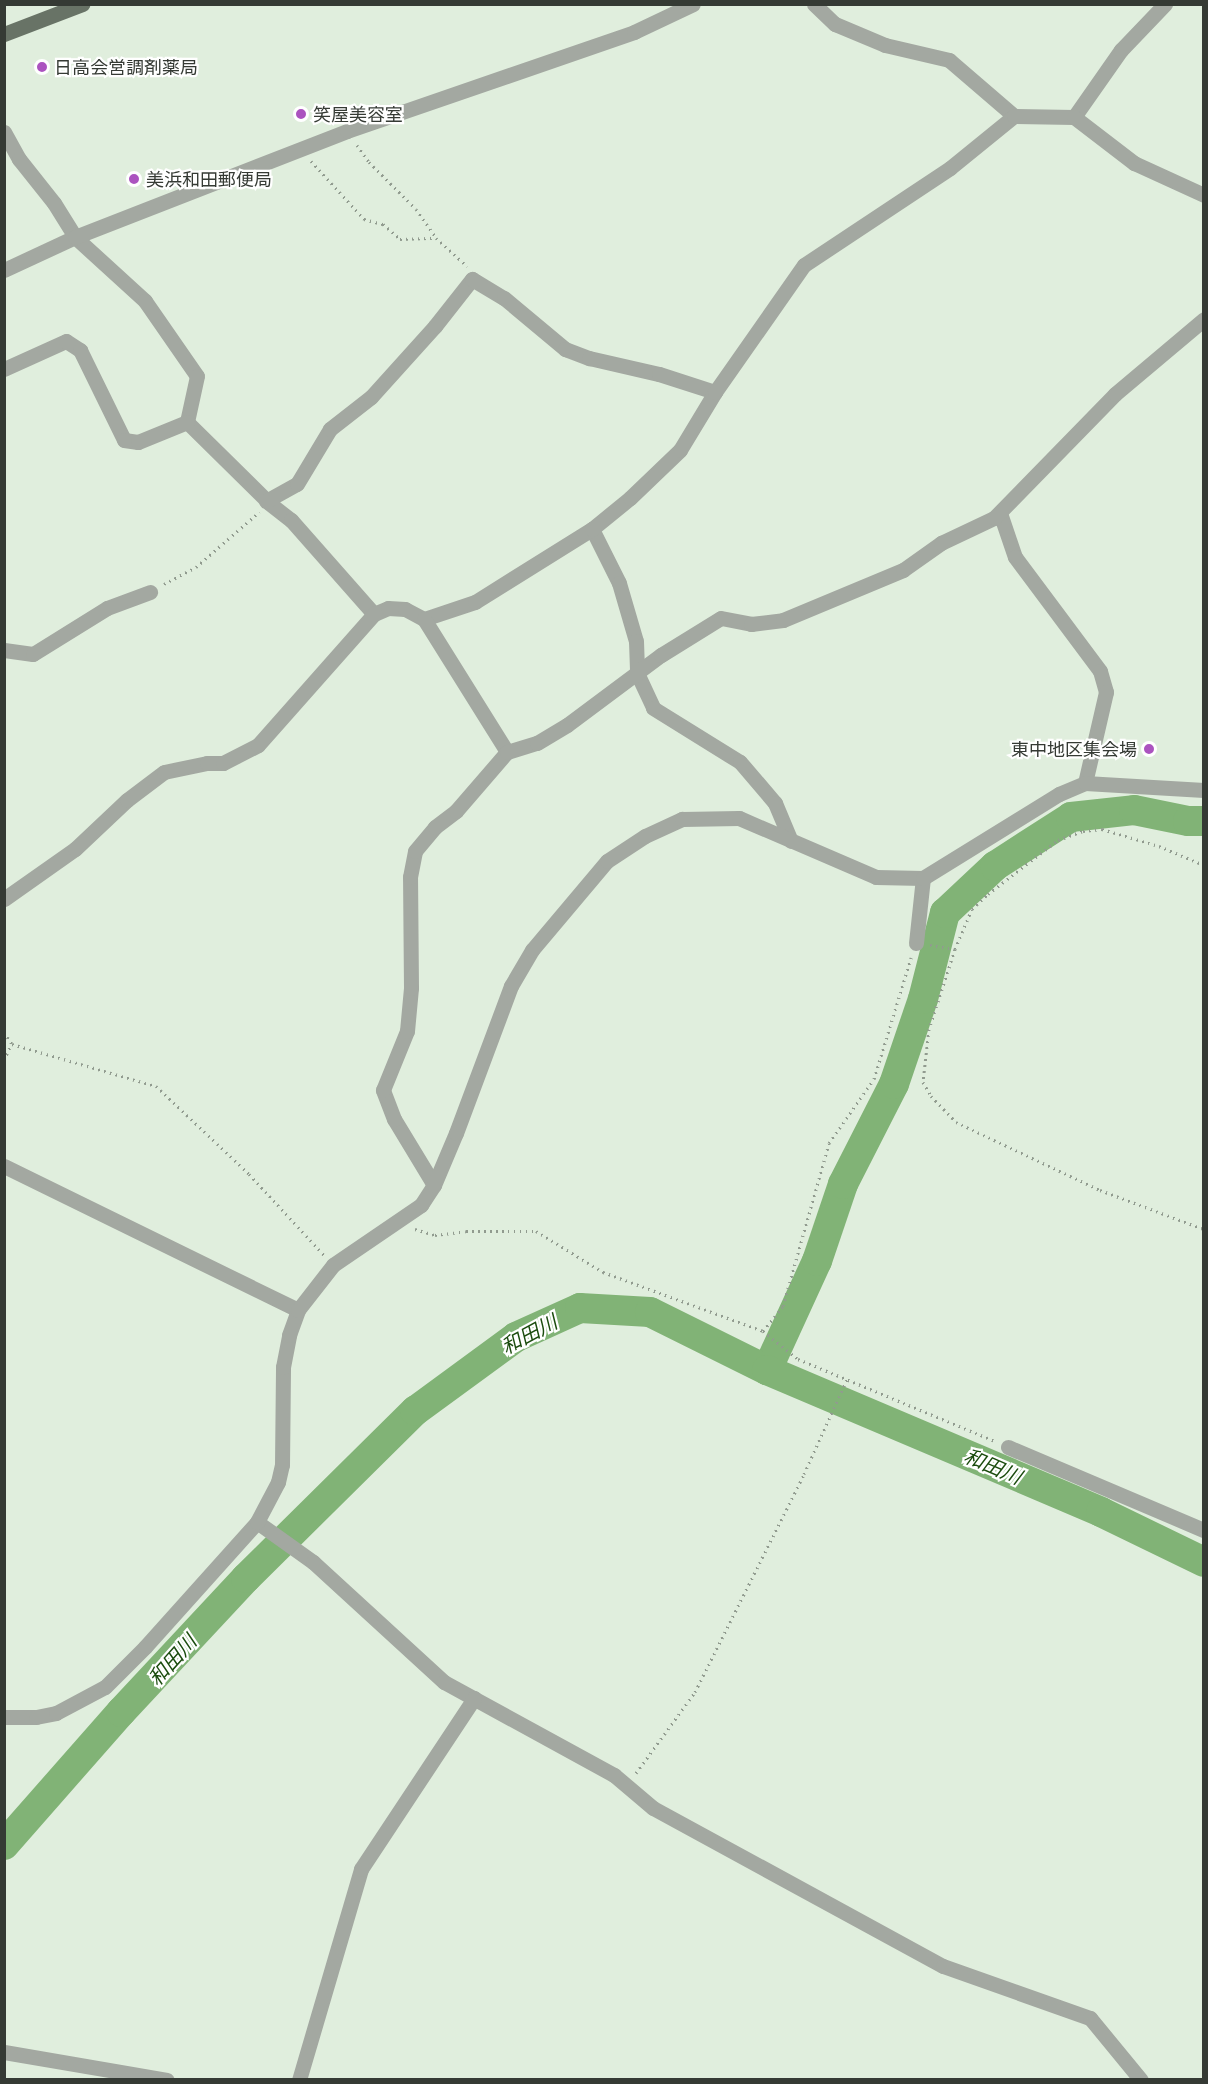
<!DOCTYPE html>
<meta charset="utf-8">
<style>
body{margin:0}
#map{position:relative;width:1208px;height:2084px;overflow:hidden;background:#e0eedd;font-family:"Golos Text","Noto Sans JP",sans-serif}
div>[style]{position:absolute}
.river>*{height:30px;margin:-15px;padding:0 15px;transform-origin:15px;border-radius:15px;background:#81b376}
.path>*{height:3px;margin-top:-1.5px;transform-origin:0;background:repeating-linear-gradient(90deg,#919b8f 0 1.5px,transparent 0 6px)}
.minor>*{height:15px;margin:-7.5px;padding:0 7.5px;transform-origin:7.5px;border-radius:7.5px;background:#a3a8a1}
.major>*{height:15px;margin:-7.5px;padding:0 7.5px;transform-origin:7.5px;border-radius:7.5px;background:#687366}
.dots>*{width:16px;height:16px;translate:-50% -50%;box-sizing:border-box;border:3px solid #fff;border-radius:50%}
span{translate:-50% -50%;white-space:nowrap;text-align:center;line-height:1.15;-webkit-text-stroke:4.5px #fff;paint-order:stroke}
.poi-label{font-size:18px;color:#353a34}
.left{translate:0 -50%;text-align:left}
.right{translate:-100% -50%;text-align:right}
.water-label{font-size:20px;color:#1b4c0e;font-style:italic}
.frame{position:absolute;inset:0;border:6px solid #353a34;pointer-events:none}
</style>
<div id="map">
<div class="river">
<i style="left:767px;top:1370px;width:120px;rotate:-65.4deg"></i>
<i style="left:817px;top:1261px;width:81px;rotate:-71.3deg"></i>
<i style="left:843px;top:1184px;width:112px;rotate:-63deg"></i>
<i style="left:894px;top:1084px;width:90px;rotate:-71.2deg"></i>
<i style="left:923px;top:999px;width:89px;rotate:-75.7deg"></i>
<i style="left:945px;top:913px;width:69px;rotate:-43.2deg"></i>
<i style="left:995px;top:866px;width:90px;rotate:-32.8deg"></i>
<i style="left:1071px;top:817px;width:63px;rotate:-6.3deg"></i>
<i style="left:1134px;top:810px;width:55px;rotate:11.5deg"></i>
<i style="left:1188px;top:821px;width:16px"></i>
<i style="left:4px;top:1845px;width:177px;rotate:-48.7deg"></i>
<i style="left:121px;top:1712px;width:183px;rotate:-47deg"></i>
<i style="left:246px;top:1578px;width:238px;rotate:-44.7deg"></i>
<i style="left:415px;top:1411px;width:125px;rotate:-36.2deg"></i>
<i style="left:516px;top:1337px;width:70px;rotate:-24.4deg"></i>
<i style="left:580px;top:1308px;width:70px;rotate:3.3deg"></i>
<i style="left:650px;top:1312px;width:131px;rotate:26.4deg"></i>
<i style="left:767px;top:1370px;width:363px;rotate:23deg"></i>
<i style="left:1101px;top:1512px;width:114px;rotate:25.9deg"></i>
</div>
<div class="path">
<i style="left:357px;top:145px;width:21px;rotate:55deg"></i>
<i style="left:369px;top:162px;width:66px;rotate:45deg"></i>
<i style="left:416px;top:209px;width:35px;rotate:55deg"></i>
<i style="left:436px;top:238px;width:42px;rotate:42.1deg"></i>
<i style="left:311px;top:161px;width:79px;rotate:47.6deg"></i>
<i style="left:364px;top:219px;width:20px;rotate:15deg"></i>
<i style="left:383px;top:224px;width:23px;rotate:41deg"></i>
<i style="left:400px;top:239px;width:36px;rotate:-2deg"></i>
<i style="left:164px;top:584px;width:36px;rotate:-28deg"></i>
<i style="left:196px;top:567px;width:84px;rotate:-41.1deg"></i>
<i style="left:930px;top:945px;width:25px;rotate:9deg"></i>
<i style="left:955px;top:949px;width:43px;rotate:-67deg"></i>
<i style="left:972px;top:909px;width:22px;rotate:-43deg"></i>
<i style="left:988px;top:894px;width:88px;rotate:-37.6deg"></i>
<i style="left:1058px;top:840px;width:27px;rotate:-20deg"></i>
<i style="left:1083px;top:831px;width:19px;rotate:-6deg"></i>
<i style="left:1102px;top:829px;width:59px;rotate:16.6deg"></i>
<i style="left:1159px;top:846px;width:49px;rotate:22.9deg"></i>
<i style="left:955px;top:949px;width:84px;rotate:108deg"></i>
<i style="left:929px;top:1029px;width:53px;rotate:96.5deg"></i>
<i style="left:923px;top:1082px;width:16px;rotate:60deg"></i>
<i style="left:931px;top:1096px;width:36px;rotate:46deg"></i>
<i style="left:956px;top:1122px;width:159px;rotate:25.3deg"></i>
<i style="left:1100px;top:1190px;width:111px;rotate:20.6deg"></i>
<i style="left:4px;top:1032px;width:14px;rotate:56deg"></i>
<i style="left:12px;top:1044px;width:150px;rotate:16.3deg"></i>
<i style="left:156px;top:1086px;width:128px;rotate:43.4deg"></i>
<i style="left:249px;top:1174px;width:110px;rotate:47.2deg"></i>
<i style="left:4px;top:1060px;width:17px;rotate:-65deg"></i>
<i style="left:415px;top:1229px;width:21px;rotate:17deg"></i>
<i style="left:435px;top:1235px;width:31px;rotate:-7deg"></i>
<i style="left:466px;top:1231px;width:70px"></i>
<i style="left:536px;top:1231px;width:79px;rotate:31.5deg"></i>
<i style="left:603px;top:1272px;width:171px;rotate:20.2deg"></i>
<i style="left:763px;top:1331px;width:45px;rotate:38.7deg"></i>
<i style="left:798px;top:1359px;width:213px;rotate:22.6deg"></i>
<i style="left:763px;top:1331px;width:32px;rotate:-51deg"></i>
<i style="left:783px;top:1306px;width:169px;rotate:-74.2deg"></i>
<i style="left:829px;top:1143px;width:78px;rotate:-54.9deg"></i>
<i style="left:874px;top:1079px;width:127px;rotate:-73deg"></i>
<i style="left:636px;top:1773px;width:100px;rotate:-53.9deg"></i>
<i style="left:695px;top:1692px;width:244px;rotate:-63.4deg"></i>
<i style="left:804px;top:1474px;width:104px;rotate:-65.6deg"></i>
</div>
<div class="minor">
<i style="left:814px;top:4px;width:29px;rotate:44deg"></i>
<i style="left:835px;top:24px;width:54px;rotate:22.8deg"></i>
<i style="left:885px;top:45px;width:66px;rotate:13.2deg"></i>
<i style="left:949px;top:60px;width:86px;rotate:40.7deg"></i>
<i style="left:1074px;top:117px;width:82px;rotate:-55deg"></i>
<i style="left:1121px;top:50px;width:64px;rotate:-46.3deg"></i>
<i style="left:4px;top:132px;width:31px;rotate:61deg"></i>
<i style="left:19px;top:159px;width:56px;rotate:51.5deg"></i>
<i style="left:54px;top:203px;width:40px;rotate:58deg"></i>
<i style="left:75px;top:237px;width:95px;rotate:42.4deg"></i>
<i style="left:145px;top:301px;width:91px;rotate:55.3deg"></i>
<i style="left:197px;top:376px;width:47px;rotate:102.3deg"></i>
<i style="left:187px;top:422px;width:115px;rotate:44.6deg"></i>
<i style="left:269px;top:503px;width:28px;rotate:38deg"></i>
<i style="left:291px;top:520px;width:125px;rotate:48.6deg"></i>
<i style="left:4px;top:270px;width:78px;rotate:-24.9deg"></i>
<i style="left:75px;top:237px;width:292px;rotate:-21.3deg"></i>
<i style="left:347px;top:131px;width:304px;rotate:-19deg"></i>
<i style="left:634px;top:32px;width:65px;rotate:-25.4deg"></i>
<i style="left:4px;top:369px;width:68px;rotate:-24.3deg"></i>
<i style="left:66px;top:341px;width:17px;rotate:33deg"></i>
<i style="left:80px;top:350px;width:100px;rotate:63.9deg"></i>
<i style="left:124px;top:440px;width:14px;rotate:8deg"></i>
<i style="left:138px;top:442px;width:53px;rotate:-22.2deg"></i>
<i style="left:266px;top:501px;width:35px;rotate:-29deg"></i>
<i style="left:297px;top:484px;width:64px;rotate:-59deg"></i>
<i style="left:330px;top:429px;width:52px;rotate:-38deg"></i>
<i style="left:371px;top:397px;width:96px;rotate:-48deg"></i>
<i style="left:435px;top:326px;width:60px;rotate:-51.8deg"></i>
<i style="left:472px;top:279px;width:37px;rotate:31deg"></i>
<i style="left:504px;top:298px;width:80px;rotate:39.9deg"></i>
<i style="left:565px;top:349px;width:26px;rotate:21deg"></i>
<i style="left:589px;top:358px;width:72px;rotate:12.9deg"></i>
<i style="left:659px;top:374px;width:59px;rotate:17.8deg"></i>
<i style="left:1000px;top:513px;width:46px;rotate:71.2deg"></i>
<i style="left:1015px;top:557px;width:142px;rotate:53.3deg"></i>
<i style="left:1100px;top:671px;width:22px;rotate:74deg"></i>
<i style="left:1106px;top:692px;width:93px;rotate:103deg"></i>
<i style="left:592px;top:529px;width:60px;rotate:63.4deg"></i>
<i style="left:619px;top:583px;width:60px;rotate:73.7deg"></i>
<i style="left:636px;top:641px;width:32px;rotate:88deg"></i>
<i style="left:637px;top:673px;width:38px;rotate:65deg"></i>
<i style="left:653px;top:708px;width:102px;rotate:31.8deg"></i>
<i style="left:740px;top:762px;width:54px;rotate:49.5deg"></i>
<i style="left:775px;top:803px;width:41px;rotate:67.2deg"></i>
<i style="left:424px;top:619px;width:54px;rotate:-18.4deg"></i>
<i style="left:475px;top:602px;width:138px;rotate:-32deg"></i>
<i style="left:592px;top:529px;width:49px;rotate:-39.2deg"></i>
<i style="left:630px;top:498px;width:69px;rotate:-43.8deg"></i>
<i style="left:680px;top:450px;width:68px;rotate:-58.9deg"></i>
<i style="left:715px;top:392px;width:155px;rotate:-55deg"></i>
<i style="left:804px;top:265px;width:175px;rotate:-33.6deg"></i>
<i style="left:950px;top:168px;width:82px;rotate:-39.1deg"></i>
<i style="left:1014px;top:116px;width:60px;rotate:1deg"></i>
<i style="left:1074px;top:117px;width:76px;rotate:37.5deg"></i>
<i style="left:1134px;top:163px;width:77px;rotate:24.6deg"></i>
<i style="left:4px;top:650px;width:29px;rotate:8deg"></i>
<i style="left:33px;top:654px;width:87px;rotate:-31.9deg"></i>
<i style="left:107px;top:608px;width:46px;rotate:-20.4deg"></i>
<i style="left:4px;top:899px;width:87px;rotate:-35.2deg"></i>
<i style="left:75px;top:849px;width:71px;rotate:-43.3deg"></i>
<i style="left:127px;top:800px;width:46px;rotate:-37.1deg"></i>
<i style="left:164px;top:772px;width:44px;rotate:-11.8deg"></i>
<i style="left:207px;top:763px;width:16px"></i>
<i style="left:223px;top:763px;width:39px;rotate:-27deg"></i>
<i style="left:258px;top:745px;width:175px;rotate:-48.5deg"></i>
<i style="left:374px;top:614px;width:15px;rotate:-23deg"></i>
<i style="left:388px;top:608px;width:17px;rotate:3deg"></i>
<i style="left:405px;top:609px;width:21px;rotate:28deg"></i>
<i style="left:424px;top:619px;width:157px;rotate:58deg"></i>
<i style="left:916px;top:943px;width:65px;rotate:-83.9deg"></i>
<i style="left:4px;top:1166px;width:327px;rotate:26.1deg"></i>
<i style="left:434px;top:1185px;width:77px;rotate:-121.2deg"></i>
<i style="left:394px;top:1119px;width:31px;rotate:-111deg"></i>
<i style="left:383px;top:1090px;width:64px;rotate:-67.9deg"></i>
<i style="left:407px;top:1031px;width:43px;rotate:-84.7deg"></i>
<i style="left:411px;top:988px;width:111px;rotate:-90.5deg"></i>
<i style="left:410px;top:877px;width:26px;rotate:-79deg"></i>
<i style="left:415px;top:851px;width:31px;rotate:-50deg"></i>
<i style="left:435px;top:827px;width:26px;rotate:-37deg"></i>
<i style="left:456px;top:811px;width:78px;rotate:-49.2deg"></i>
<i style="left:507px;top:752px;width:31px;rotate:-17deg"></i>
<i style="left:537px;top:743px;width:35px;rotate:-31deg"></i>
<i style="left:567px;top:725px;width:117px;rotate:-36.7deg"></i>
<i style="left:661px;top:655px;width:70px;rotate:-31.7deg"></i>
<i style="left:721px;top:618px;width:31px;rotate:11deg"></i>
<i style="left:751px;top:624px;width:32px;rotate:-7deg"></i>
<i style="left:783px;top:620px;width:130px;rotate:-22.6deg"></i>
<i style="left:903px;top:570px;width:47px;rotate:-35.4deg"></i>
<i style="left:941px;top:543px;width:59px;rotate:-25.3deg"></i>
<i style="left:994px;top:518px;width:173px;rotate:-45.7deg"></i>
<i style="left:1115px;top:394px;width:116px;rotate:-40.1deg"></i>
<i style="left:1008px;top:1447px;width:213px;rotate:23deg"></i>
<i style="left:257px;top:1522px;width:69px;rotate:35.5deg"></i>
<i style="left:313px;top:1562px;width:178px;rotate:42.5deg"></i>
<i style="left:444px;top:1682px;width:194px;rotate:28.7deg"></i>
<i style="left:614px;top:1775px;width:51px;rotate:40.2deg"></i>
<i style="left:653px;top:1808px;width:330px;rotate:28.6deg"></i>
<i style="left:943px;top:1966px;width:156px;rotate:19.5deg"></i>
<i style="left:1090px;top:2018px;width:80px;rotate:50.6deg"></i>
<i style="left:4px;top:1717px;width:32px"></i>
<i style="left:36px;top:1717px;width:20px;rotate:-11deg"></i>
<i style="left:56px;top:1713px;width:55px;rotate:-28deg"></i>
<i style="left:105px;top:1687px;width:57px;rotate:-45deg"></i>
<i style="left:145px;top:1647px;width:168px;rotate:-48.1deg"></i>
<i style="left:257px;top:1522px;width:45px;rotate:-62.3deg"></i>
<i style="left:278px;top:1482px;width:17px;rotate:-77deg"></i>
<i style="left:282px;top:1465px;width:98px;rotate:-89.4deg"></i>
<i style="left:283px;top:1367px;width:33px;rotate:-79deg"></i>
<i style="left:289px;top:1335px;width:27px;rotate:-70deg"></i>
<i style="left:298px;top:1310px;width:57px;rotate:-52.1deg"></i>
<i style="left:333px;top:1265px;width:107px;rotate:-34.3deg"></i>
<i style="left:421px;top:1205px;width:24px;rotate:-57deg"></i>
<i style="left:434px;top:1185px;width:56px;rotate:-67.1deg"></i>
<i style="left:456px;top:1133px;width:157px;rotate:-69.5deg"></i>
<i style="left:511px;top:986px;width:42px;rotate:-59.7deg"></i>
<i style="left:532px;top:950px;width:116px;rotate:-49.9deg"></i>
<i style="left:607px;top:861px;width:45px;rotate:-33.3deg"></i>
<i style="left:645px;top:836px;width:41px;rotate:-24.7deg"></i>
<i style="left:682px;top:819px;width:57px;rotate:-1deg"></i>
<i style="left:739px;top:818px;width:149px;rotate:23.3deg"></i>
<i style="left:876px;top:877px;width:47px;rotate:1.2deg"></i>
<i style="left:923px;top:878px;width:160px;rotate:-31.7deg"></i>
<i style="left:1059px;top:794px;width:28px;rotate:-23deg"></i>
<i style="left:1085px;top:783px;width:119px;rotate:3.4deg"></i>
<i style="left:4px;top:2052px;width:165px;rotate:9.7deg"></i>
<i style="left:299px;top:2080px;width:220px;rotate:-73.6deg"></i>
<i style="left:361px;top:1869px;width:205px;rotate:-56.5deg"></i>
</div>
<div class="major">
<i style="left:4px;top:34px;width:84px;rotate:-21deg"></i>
</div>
<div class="dots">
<i style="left:42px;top:67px;background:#ab53bf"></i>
<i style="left:301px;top:114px;background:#ab53bf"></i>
<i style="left:134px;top:179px;background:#ab53bf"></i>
<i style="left:1149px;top:749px;background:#ab53bf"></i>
</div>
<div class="poi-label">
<span class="left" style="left:54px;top:67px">日高会営調剤薬局</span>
<span class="left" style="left:313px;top:114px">笑屋美容室</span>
<span class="left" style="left:146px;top:179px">美浜和田郵便局</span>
<span class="right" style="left:1137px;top:749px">東中地区集会場</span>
</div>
<div class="water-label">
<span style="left:529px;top:1334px;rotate:-28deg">和田川</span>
<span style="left:993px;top:1466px;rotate:23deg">和田川</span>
<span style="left:172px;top:1660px;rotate:-48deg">和田川</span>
</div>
<div class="frame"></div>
</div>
